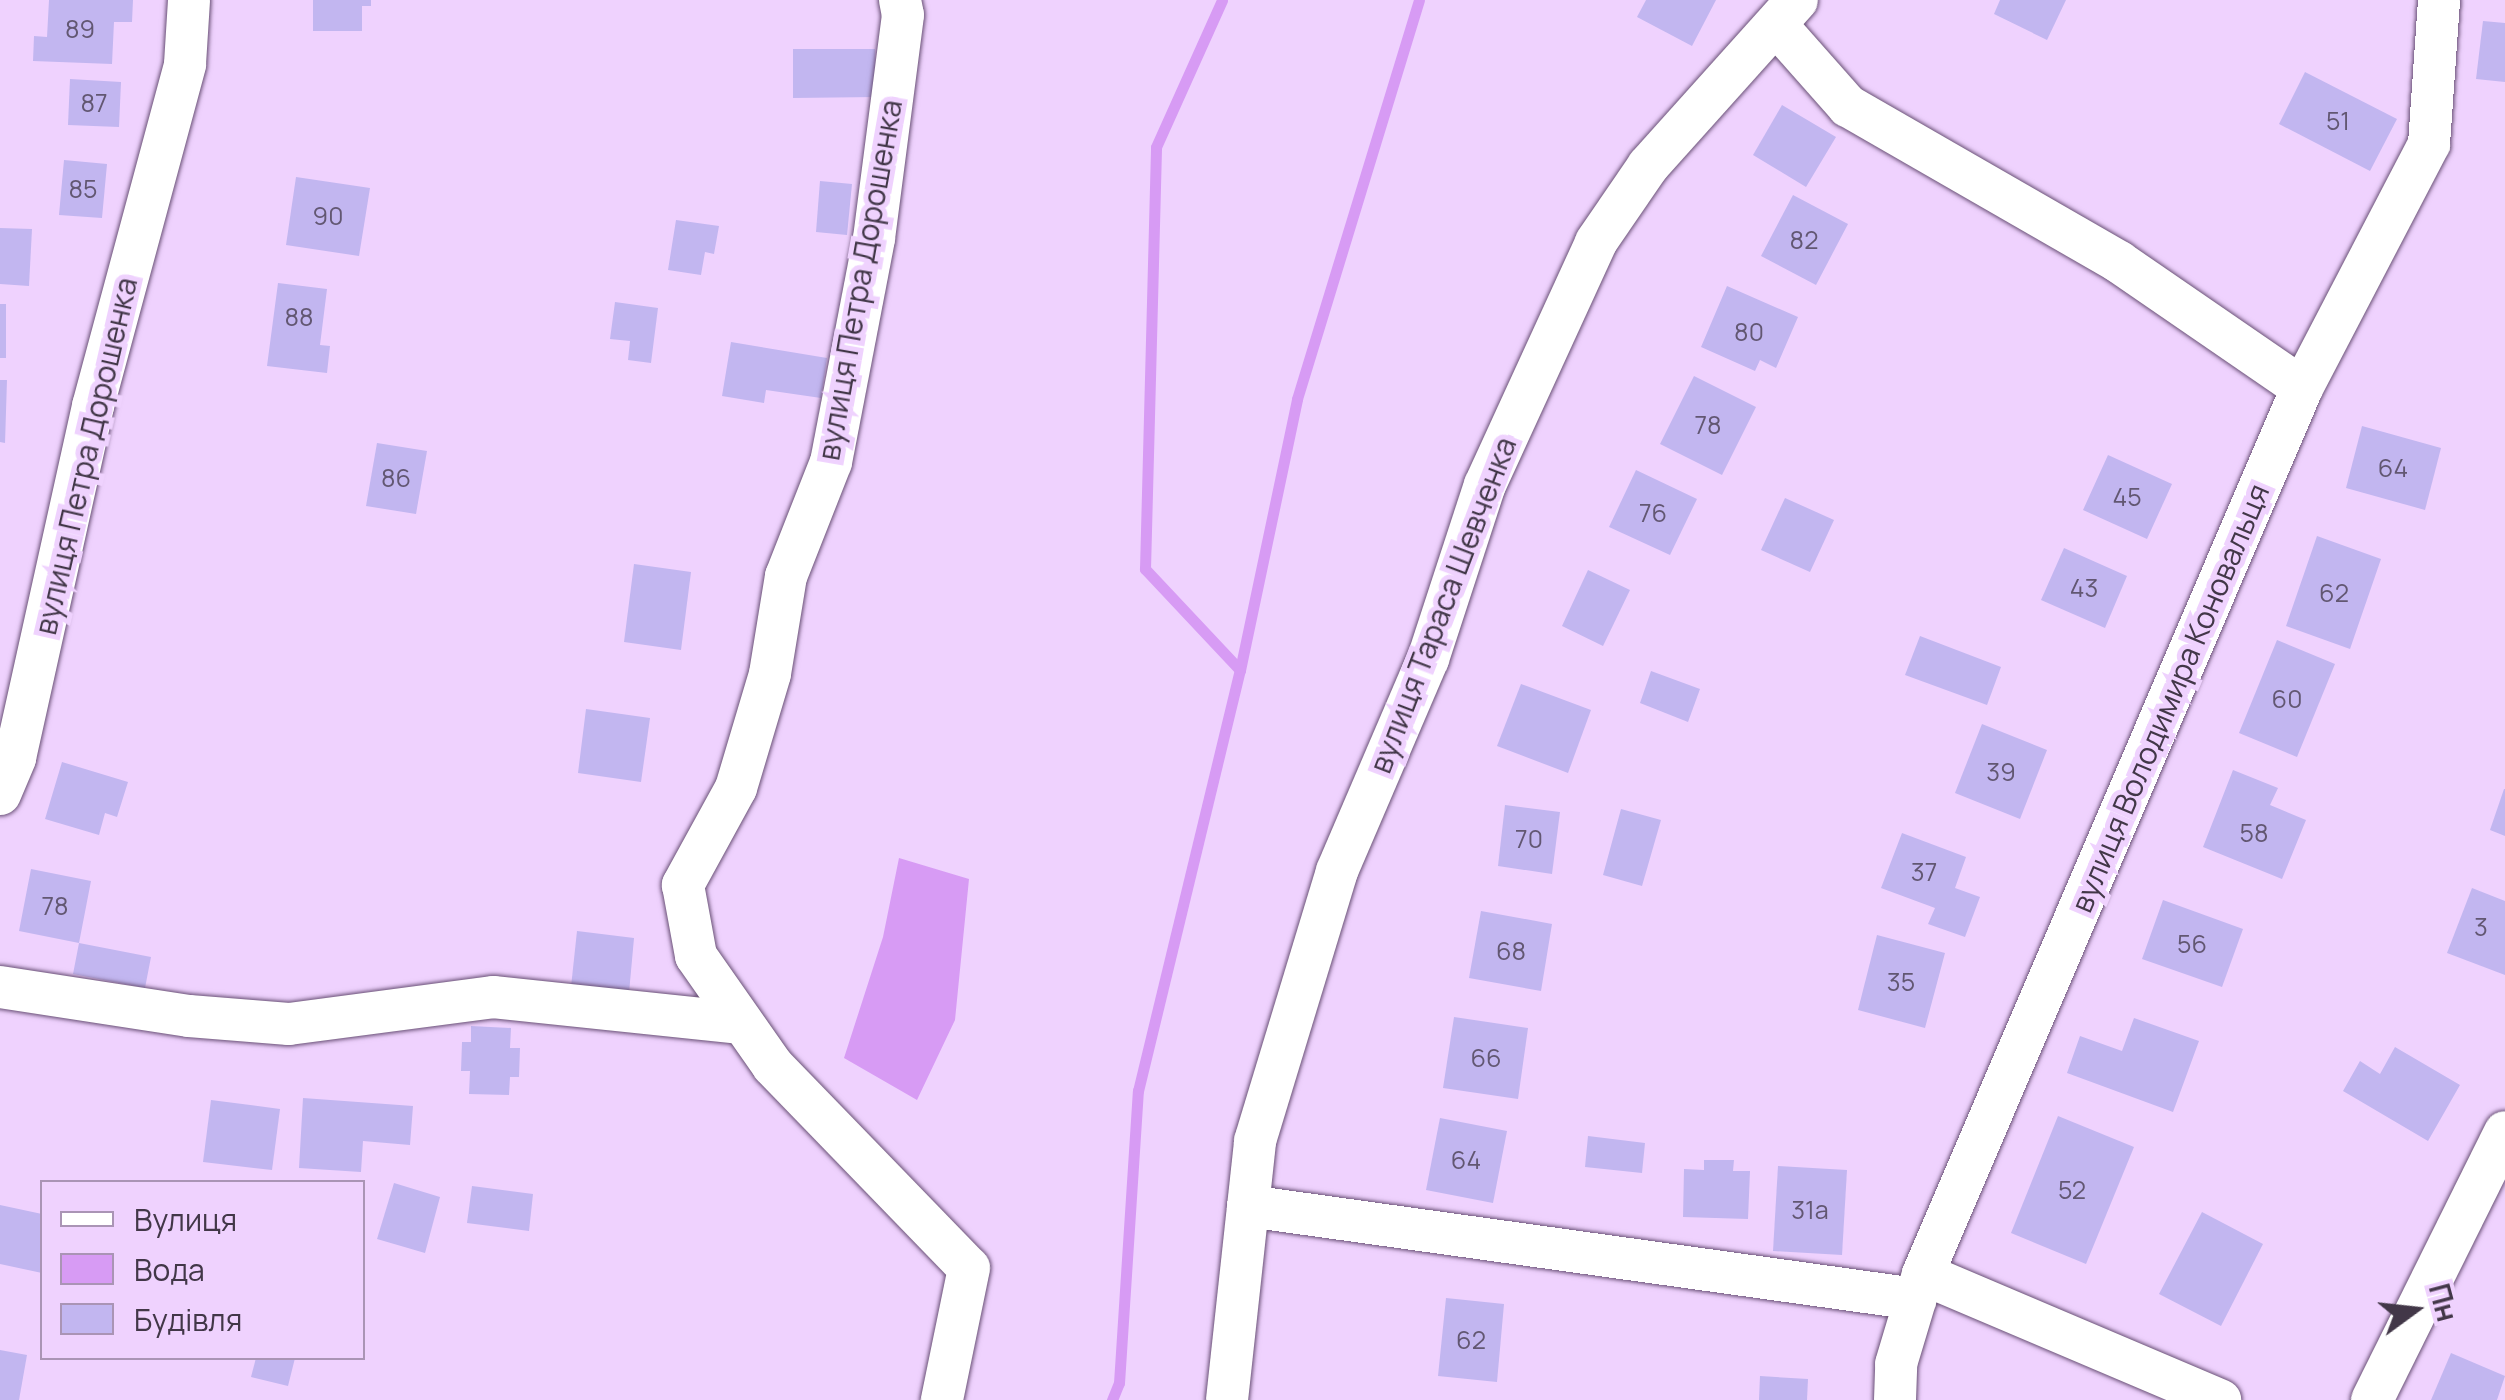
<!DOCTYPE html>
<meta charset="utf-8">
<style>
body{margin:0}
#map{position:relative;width:2505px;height:1400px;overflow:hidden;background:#efd2fe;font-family:Manrope,sans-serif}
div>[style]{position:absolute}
.water>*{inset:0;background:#d79bf4}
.stream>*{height:11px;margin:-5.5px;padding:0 5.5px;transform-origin:5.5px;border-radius:5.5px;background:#d79bf4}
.building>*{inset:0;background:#c2b6f0}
.roads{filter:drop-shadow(0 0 2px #695076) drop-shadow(0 0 2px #695076)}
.minor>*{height:42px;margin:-21px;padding:0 21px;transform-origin:21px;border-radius:21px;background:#fff}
span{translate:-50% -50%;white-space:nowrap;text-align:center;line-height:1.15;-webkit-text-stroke:10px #efd2fe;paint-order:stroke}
.number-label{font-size:25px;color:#625772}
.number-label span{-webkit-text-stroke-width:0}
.street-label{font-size:30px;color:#423748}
.legend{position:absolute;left:40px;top:1180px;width:325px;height:180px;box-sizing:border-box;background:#efd2fe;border:2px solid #aa94b5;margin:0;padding:12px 18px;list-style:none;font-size:30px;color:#423748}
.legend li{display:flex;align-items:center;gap:20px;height:50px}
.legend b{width:50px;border:2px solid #aa94b5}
.north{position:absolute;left:2365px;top:1260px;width:100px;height:100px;-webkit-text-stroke:8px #efd2fe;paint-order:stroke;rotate:75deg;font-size:28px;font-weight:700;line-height:40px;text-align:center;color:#423748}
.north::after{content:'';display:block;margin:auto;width:35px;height:45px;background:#423748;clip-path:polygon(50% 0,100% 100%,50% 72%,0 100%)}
</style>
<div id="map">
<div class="water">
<i style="clip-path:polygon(899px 858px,969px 879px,955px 1020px,917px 1100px,844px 1058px,883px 937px)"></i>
</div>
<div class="stream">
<i style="left:1240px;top:670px;width:277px;rotate:-78.1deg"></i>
<i style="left:1297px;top:399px;width:417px;rotate:-73deg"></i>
<i style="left:1112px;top:1400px;width:18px;rotate:-68deg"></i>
<i style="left:1119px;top:1383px;width:293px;rotate:-86.3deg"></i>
<i style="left:1138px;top:1091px;width:433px;rotate:-76.4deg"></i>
<i style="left:1240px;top:670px;width:139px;rotate:-133.2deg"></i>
<i style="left:1145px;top:569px;width:422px;rotate:-88.5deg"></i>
<i style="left:1156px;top:147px;width:161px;rotate:-65.8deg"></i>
</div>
<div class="building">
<i style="clip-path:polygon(49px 0,133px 0,132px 22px,114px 22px,112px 64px,33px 61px,34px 36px,47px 37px)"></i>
<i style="clip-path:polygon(313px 0,371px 0,371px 6px,362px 6px,362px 31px,313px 31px)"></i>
<i style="clip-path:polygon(1646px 0,1716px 0,1692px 46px,1637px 17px)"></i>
<i style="clip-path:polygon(2000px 0,2066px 0,2047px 40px,1994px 14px)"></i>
<i style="clip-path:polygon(2483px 21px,2505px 23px,2505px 82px,2476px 79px)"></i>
<i style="clip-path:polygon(793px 49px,875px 49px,876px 97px,793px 98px)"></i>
<i style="clip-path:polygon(2305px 72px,2397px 119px,2370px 171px,2279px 124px)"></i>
<i style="clip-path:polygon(70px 79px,121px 82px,119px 127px,68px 125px)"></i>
<i style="clip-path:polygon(1782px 105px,1836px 137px,1806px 187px,1753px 155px)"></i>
<i style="clip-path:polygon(64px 160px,107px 164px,102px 218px,59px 215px)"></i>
<i style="clip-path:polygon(296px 177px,370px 188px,359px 256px,286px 245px)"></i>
<i style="clip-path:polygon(820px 181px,852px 184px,847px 235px,816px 232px)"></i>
<i style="clip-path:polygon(1793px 195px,1848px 224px,1816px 285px,1761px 256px)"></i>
<i style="clip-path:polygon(676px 220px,719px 226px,714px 254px,705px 252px,701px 275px,668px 270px)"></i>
<i style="clip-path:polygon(0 228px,32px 229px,29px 286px,0 284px)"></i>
<i style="clip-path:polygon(278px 283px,327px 289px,320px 345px,330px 346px,327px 373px,267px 366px)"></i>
<i style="clip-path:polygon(1727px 286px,1798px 317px,1776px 368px,1760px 360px,1755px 371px,1701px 347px)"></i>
<i style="clip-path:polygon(615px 302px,658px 308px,651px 363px,628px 360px,630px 341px,610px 339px)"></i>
<i style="clip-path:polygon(0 304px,6px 304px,6px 358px,0 358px)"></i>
<i style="clip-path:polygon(731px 342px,827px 358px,821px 398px,766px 390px,764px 403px,722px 396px)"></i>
<i style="clip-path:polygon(1694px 376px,1756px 407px,1722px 475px,1660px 444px)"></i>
<i style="clip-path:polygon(0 380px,7px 380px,5px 443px,0 442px)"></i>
<i style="clip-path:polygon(2362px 426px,2441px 448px,2425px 510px,2346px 488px)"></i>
<i style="clip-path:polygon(377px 443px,427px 451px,416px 514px,366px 506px)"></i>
<i style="clip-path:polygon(2108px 455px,2172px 484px,2147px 539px,2083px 510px)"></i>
<i style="clip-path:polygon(1636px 470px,1697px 499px,1670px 555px,1609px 527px)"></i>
<i style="clip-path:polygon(1785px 498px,1834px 520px,1810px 572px,1761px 550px)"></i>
<i style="clip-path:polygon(2317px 536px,2381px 559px,2350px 649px,2286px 626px)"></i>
<i style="clip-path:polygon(2064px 548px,2127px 576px,2105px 628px,2041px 600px)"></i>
<i style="clip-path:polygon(634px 564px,691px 572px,681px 650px,624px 642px)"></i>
<i style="clip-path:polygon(1588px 570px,1630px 590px,1603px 646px,1562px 626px)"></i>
<i style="clip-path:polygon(1920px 636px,2001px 667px,1987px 705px,1905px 675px)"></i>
<i style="clip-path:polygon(2277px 640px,2335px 664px,2297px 757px,2239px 733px)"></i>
<i style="clip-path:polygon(1651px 671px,1700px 689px,1688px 722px,1640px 703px)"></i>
<i style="clip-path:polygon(1521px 684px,1591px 710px,1568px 773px,1497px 746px)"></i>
<i style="clip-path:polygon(586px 709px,650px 718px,641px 782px,578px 773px)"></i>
<i style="clip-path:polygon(1982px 724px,2047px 750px,2020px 819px,1955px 793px)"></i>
<i style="clip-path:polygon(62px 762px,128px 782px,117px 817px,105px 813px,99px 835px,45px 819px)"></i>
<i style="clip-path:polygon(2233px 770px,2278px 788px,2270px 805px,2306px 820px,2282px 879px,2203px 847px)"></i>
<i style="clip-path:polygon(2504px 789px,2505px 789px,2505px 836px,2490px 830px)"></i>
<i style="clip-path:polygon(1505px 805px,1560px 812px,1552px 874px,1498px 866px)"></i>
<i style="clip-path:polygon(1621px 809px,1661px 820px,1642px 886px,1603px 875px)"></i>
<i style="clip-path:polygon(1902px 833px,1966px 857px,1955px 888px,1980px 897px,1965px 937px,1928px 924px,1935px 908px,1881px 888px)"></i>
<i style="clip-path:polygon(31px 869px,91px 881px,79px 943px,151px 957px,145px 988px,73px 974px,79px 943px,19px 931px)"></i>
<i style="clip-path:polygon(2472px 888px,2505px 901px,2505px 975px,2447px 953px)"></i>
<i style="clip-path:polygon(2163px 900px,2243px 929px,2222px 987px,2142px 959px)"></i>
<i style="clip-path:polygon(1481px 911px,1552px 924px,1541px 991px,1469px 978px)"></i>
<i style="clip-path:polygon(577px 931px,634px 938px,629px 993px,571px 987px)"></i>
<i style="clip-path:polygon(1877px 935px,1945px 953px,1925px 1028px,1858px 1010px)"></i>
<i style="clip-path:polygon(1454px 1017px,1528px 1028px,1518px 1099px,1443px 1088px)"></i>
<i style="clip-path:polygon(2134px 1018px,2199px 1041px,2173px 1112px,2067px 1073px,2080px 1036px,2122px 1051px)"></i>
<i style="clip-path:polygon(471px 1026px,511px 1028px,510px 1048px,520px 1048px,519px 1077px,510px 1077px,509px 1095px,469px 1094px,470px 1071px,461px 1071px,462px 1042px,471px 1042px)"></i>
<i style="clip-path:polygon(2395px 1047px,2460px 1085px,2428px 1141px,2343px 1091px,2360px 1061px,2380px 1074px)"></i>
<i style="clip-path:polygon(303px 1098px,413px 1106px,410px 1145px,363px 1141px,361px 1172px,299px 1168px)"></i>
<i style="clip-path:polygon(211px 1100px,280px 1109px,272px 1170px,203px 1162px)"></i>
<i style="clip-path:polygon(2058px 1116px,2134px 1147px,2086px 1264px,2011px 1233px)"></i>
<i style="clip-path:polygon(1440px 1118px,1507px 1131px,1493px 1203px,1426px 1190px)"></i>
<i style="clip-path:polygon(1588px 1136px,1645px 1143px,1642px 1173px,1585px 1167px)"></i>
<i style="clip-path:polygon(1704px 1160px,1734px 1160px,1733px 1171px,1750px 1171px,1748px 1219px,1683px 1217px,1684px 1169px,1704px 1170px)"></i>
<i style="clip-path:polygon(1778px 1166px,1847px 1170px,1842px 1255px,1773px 1251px)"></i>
<i style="clip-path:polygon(394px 1183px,440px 1197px,425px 1253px,377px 1239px)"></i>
<i style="clip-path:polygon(472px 1186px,533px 1194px,529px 1231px,467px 1223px)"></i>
<i style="clip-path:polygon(0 1205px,42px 1214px,42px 1273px,0 1264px)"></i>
<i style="clip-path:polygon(2202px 1212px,2263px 1244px,2221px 1326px,2159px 1294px)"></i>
<i style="clip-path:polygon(1446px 1298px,1504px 1304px,1497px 1382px,1438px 1376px)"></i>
<i style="clip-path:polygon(0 1350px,27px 1355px,19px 1400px,0 1400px)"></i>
<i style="clip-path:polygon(2451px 1353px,2505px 1376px,2497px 1400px,2431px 1400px)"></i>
<i style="clip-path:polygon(256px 1358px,295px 1358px,288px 1386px,251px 1377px)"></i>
<i style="clip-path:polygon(1760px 1376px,1808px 1379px,1807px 1400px,1759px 1400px)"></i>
</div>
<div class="roads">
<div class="minor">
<i style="left:900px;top:0;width:15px;rotate:79deg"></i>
<i style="left:903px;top:15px;width:226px;rotate:97.4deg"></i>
<i style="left:874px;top:239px;width:227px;rotate:100.9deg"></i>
<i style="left:831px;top:462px;width:123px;rotate:111.5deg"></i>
<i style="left:786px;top:576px;width:99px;rotate:99.3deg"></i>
<i style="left:770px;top:674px;width:119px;rotate:106.6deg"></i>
<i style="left:736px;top:788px;width:111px;rotate:118.7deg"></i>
<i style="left:683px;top:885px;width:72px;rotate:79.6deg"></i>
<i style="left:696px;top:956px;width:134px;rotate:55deg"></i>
<i style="left:773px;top:1066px;width:281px;rotate:45.9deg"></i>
<i style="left:969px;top:1268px;width:135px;rotate:101.6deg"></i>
<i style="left:1778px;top:27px;width:106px;rotate:48.5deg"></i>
<i style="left:1848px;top:106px;width:313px;rotate:29.9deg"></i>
<i style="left:2119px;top:262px;width:222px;rotate:34.5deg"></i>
<i style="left:0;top:794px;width:39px;rotate:-67deg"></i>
<i style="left:15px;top:758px;width:361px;rotate:-77.5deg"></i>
<i style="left:93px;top:406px;width:354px;rotate:-74.9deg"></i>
<i style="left:185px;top:64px;width:64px;rotate:-86.4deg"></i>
<i style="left:0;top:987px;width:191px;rotate:8.7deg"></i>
<i style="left:189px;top:1016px;width:100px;rotate:4.6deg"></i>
<i style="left:289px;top:1024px;width:206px;rotate:-7.5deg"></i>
<i style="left:493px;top:997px;width:250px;rotate:6deg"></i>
<i style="left:1248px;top:1206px;width:674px;rotate:7.93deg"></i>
<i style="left:1923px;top:1274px;width:323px;rotate:23deg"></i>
<i style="left:1227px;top:1400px;width:261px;rotate:-83.8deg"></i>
<i style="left:1255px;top:1141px;width:282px;rotate:-73.1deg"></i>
<i style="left:1337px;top:871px;width:231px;rotate:-66.8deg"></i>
<i style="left:1428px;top:659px;width:183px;rotate:-71.9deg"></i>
<i style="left:1485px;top:485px;width:267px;rotate:-65.4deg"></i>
<i style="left:1596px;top:242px;width:92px;rotate:-55.6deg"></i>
<i style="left:1648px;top:166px;width:223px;rotate:-48.1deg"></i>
<i style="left:1895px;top:1400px;width:36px;rotate:-88deg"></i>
<i style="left:1896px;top:1364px;width:94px;rotate:-73.3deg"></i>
<i style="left:1923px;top:1274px;width:964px;rotate:-66.84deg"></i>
<i style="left:2302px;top:388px;width:275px;rotate:-62.5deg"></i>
<i style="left:2429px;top:144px;width:144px;rotate:-86deg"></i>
<i style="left:2372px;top:1400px;width:299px;rotate:-63.6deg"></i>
</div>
</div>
<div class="number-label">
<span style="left:80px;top:29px">89</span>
<span style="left:94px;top:103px">87</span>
<span style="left:2338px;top:121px">51</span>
<span style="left:83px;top:189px">85</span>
<span style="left:328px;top:216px">90</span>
<span style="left:1804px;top:240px">82</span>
<span style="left:299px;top:317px">88</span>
<span style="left:1749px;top:332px">80</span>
<span style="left:1708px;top:425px">78</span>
<span style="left:2393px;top:468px">64</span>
<span style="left:396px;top:478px">86</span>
<span style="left:2127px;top:497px">45</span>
<span style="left:1653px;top:513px">76</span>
<span style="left:2084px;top:588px">43</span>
<span style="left:2334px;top:593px">62</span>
<span style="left:2287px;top:699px">60</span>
<span style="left:2001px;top:772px">39</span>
<span style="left:2254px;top:833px">58</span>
<span style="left:1529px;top:839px">70</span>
<span style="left:1924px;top:872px">37</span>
<span style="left:55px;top:906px">78</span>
<span style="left:2481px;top:927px">3</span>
<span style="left:2192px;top:944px">56</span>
<span style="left:1511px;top:951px">68</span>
<span style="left:1901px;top:982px">35</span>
<span style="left:1486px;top:1058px">66</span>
<span style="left:1466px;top:1160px">64</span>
<span style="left:2072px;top:1190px">52</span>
<span style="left:1810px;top:1210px">31а</span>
<span style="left:1471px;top:1340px">62</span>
</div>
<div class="street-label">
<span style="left:860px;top:280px;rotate:-80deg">вулиця Петра Дорошенка</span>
<span style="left:86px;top:456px;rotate:-77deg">вулиця Петра Дорошенка</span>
<span style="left:1443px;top:605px;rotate:-69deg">вулиця Тараса Шевченка</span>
<span style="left:2170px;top:698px;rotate:-67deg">вулиця Володимира Коновальця</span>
</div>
<ul class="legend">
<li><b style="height:12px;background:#fff"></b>Вулиця</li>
<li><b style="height:28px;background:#d79bf4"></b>Вода</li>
<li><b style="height:28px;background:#c2b6f0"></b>Будівля</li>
</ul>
<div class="north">Пн</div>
</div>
